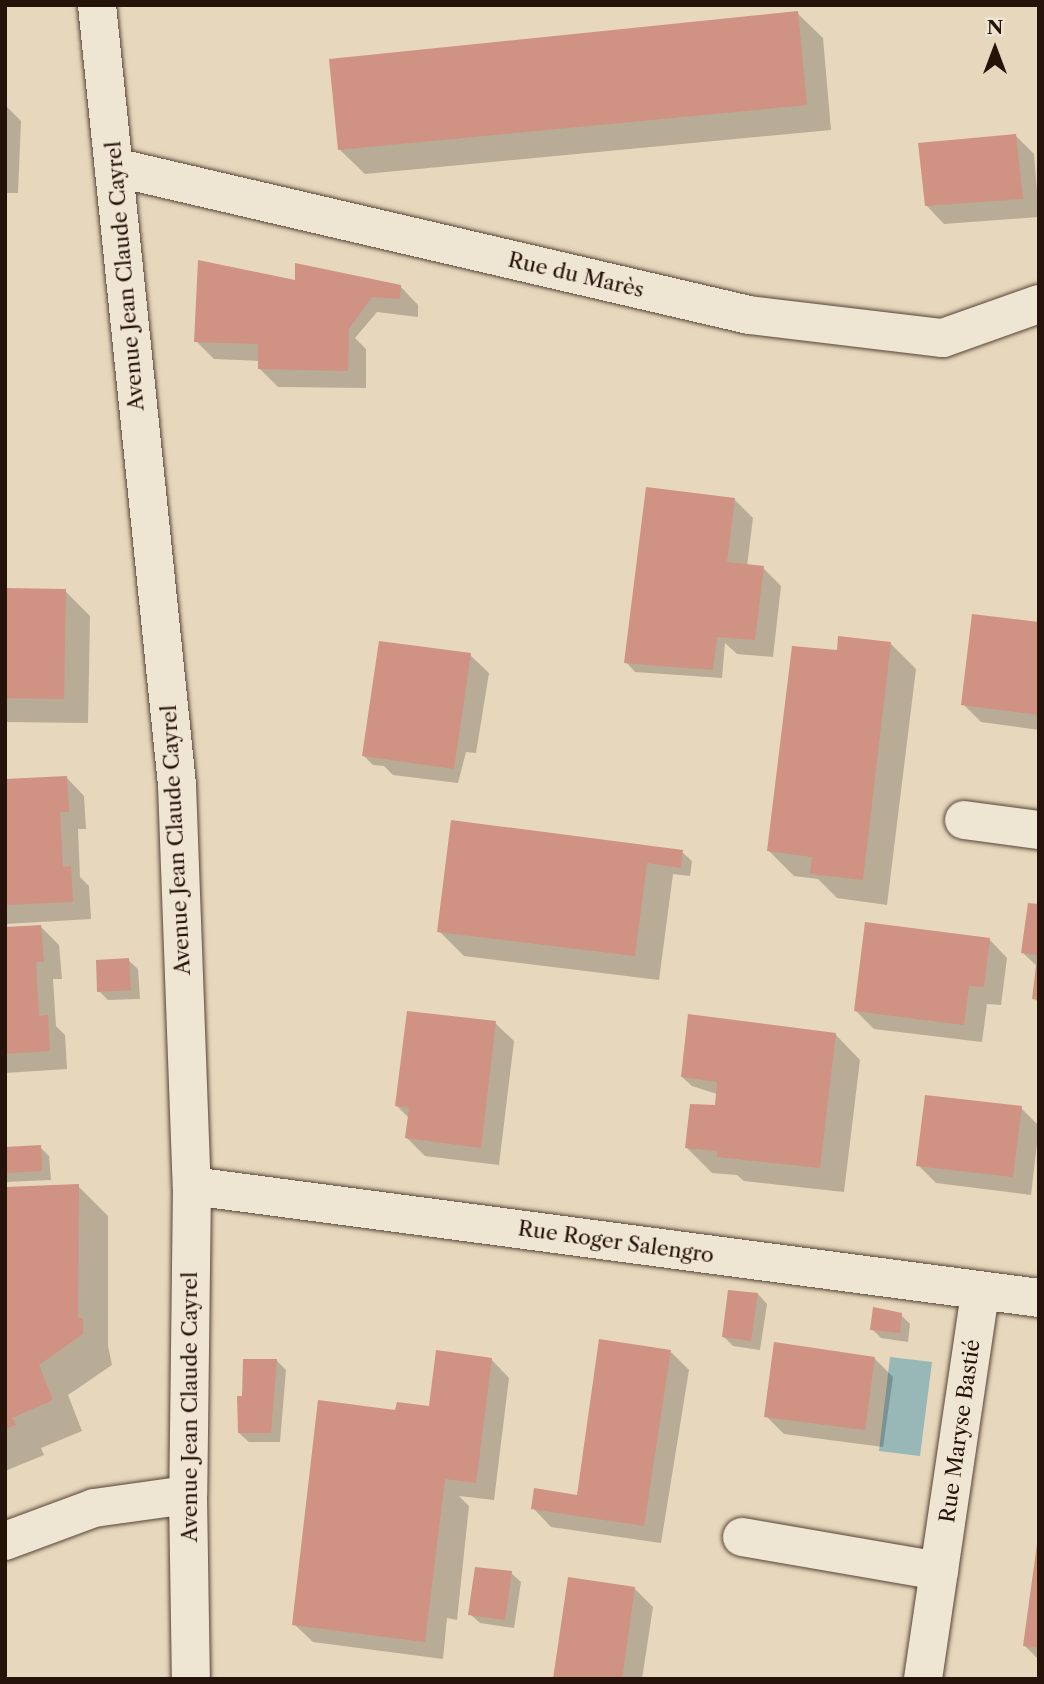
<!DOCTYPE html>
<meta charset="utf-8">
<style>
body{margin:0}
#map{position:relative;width:1044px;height:1684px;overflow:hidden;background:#e7d7bc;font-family:"Libre Caslon Text",serif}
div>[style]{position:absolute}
.water>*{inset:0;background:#97b8b6}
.shadow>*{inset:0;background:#0003}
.building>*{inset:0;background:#d09282}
.roads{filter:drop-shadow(0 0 2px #564336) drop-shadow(0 0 2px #564336)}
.minor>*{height:38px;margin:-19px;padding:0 19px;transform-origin:19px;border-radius:19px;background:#efe5d3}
.secondary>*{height:38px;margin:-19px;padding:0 19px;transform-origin:19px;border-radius:19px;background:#efe5d3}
span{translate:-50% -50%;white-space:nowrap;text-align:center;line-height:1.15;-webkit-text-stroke:5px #efe5d3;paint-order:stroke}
.street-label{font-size:21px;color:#251209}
.frame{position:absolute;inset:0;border:7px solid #251209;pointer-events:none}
.north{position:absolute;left:960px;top:14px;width:70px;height:70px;-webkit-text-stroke:5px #efe5d3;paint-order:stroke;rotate:0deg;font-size:19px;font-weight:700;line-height:28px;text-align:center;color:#251209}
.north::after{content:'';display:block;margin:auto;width:24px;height:32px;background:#251209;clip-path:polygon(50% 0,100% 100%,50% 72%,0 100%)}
</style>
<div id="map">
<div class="water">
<i style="clip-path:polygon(890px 1357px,932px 1362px,920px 1456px,879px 1451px)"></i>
</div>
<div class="shadow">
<i style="clip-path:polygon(797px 13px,823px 38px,831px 130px,365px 174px,339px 149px)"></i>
<i style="clip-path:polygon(5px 105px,21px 121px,18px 193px,5px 193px)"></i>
<i style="clip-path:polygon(1016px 136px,1034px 154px,1039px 217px,944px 224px,926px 205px)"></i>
<i style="clip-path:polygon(296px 282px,400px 286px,418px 305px,418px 317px,377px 312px,355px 338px,366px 349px,366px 388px,278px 387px,259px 368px,259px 361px,214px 359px,196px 341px)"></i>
<i style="clip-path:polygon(735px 500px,753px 518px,747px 566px,763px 568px,781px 586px,773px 657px,737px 654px,725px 643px,722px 678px,635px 672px,626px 662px)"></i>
<i style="clip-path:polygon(5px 590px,65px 591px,90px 616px,88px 723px,5px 722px)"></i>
<i style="clip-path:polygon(1039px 624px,1039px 730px,981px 722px,963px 704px)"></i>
<i style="clip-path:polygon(890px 643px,916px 669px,887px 905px,837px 898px,818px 879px,794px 876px,769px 851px,839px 652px)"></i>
<i style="clip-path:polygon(470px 655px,489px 673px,476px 753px,466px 752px,458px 783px,393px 775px,384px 766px,373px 765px,364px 756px)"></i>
<i style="clip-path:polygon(66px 777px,84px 796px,86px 829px,78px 829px,80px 877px,89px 886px,91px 919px,5px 924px,5px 781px)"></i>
<i style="clip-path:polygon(453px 822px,682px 852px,692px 861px,690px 876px,673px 874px,659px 980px,464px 956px,439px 931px)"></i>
<i style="clip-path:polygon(1039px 906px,1039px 1003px,1034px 998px,1038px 967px,1023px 953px)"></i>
<i style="clip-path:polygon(41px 927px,59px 945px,62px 979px,53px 979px,56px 1026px,65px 1035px,67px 1069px,5px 1073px,5px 929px)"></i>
<i style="clip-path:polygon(989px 939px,1007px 958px,1001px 1005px,987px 1004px,982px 1042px,874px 1029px,856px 1011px)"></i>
<i style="clip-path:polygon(128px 960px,138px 969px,140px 999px,108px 1000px,99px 991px)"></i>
<i style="clip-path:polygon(495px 1023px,514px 1041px,499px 1165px,425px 1156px,407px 1138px,410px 1119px,397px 1106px)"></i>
<i style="clip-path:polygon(835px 1034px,860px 1060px,844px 1192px,744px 1181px,737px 1175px,712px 1173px,687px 1148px,720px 1109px,717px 1094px,692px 1086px,682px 1077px)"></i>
<i style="clip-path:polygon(1021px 1108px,1039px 1126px,1031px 1195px,936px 1183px,918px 1165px)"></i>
<i style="clip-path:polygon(40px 1147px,49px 1156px,51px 1180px,5px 1182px,5px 1148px)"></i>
<i style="clip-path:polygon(78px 1186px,108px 1216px,108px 1346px,112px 1365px,68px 1395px,82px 1431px,41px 1448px,44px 1455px,5px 1471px,5px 1188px)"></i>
<i style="clip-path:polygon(758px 1294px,767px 1304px,760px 1350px,733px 1346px,724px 1337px)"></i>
<i style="clip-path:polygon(901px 1315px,910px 1324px,908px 1342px,881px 1338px,872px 1329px)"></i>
<i style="clip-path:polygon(671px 1352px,689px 1370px,661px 1543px,551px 1527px,533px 1508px,578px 1497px)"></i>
<i style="clip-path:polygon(874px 1358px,893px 1377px,883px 1447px,784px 1434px,766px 1416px)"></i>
<i style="clip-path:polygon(491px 1359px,509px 1378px,494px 1500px,459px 1496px,469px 1506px,457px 1620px,447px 1618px,443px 1659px,313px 1642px,294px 1624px,395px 1412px,430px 1408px)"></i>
<i style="clip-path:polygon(276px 1360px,286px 1370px,280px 1442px,249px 1442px,239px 1433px)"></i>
<i style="clip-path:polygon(1039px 1546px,1039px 1660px,1024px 1645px)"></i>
<i style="clip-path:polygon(511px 1573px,521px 1582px,514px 1628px,480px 1623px,470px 1614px)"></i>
<i style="clip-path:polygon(634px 1588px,653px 1607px,642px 1679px,555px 1679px)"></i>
</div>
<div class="building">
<i style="clip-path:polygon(798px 11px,807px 105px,338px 150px,329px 59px)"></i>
<i style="clip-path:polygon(1016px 134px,1023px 199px,925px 206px,918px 143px)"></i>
<i style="clip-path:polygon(198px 260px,295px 280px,295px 263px,401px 285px,400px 299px,372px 297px,349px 329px,348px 371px,258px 369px,258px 344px,194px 342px)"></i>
<i style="clip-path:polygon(646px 487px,735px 498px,727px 562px,764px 566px,755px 640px,717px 637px,713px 670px,624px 663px)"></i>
<i style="clip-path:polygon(5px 588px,66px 589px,64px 699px,5px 698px)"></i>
<i style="clip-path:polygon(972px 614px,1039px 622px,1039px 715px,961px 705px)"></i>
<i style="clip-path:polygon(838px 636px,891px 642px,863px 880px,810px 874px,812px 857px,767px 851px,792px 646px,837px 650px)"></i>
<i style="clip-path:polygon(379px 641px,471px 653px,454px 769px,362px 756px)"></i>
<i style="clip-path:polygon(67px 776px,69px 812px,60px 812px,63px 867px,71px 866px,73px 902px,5px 905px,5px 779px)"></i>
<i style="clip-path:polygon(451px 820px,683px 850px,681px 868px,647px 863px,635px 956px,437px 932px)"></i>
<i style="clip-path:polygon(1028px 903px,1039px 904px,1039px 955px,1021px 953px)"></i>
<i style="clip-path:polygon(865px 922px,990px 938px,984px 987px,969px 986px,964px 1025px,854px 1011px)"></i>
<i style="clip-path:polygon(41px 925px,44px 962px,36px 962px,39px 1016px,48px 1015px,50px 1051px,5px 1054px,5px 927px)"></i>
<i style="clip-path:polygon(1037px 957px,1039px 957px,1039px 1000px,1032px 999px)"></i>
<i style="clip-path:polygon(129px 958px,131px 990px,97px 992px,96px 960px)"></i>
<i style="clip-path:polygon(407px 1011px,496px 1021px,481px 1148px,405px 1138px,409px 1108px,395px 1106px)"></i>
<i style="clip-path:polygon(688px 1014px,836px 1033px,820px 1168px,717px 1157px,717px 1151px,685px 1148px,690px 1104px,715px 1105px,717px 1082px,681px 1077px)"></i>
<i style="clip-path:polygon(925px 1095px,1022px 1106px,1013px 1177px,916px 1166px)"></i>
<i style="clip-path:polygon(41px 1145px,42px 1171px,5px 1173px,5px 1147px)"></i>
<i style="clip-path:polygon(79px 1184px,78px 1318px,83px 1318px,83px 1334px,39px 1365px,53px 1400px,12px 1418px,16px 1425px,5px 1429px,5px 1187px)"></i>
<i style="clip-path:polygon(728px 1290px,758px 1293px,751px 1341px,722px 1337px)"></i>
<i style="clip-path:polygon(873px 1307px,902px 1313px,900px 1333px,870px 1330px)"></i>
<i style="clip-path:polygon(599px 1339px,671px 1350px,644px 1526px,531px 1509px,534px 1488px,577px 1495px)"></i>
<i style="clip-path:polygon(774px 1342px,875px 1357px,865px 1430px,764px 1417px)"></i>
<i style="clip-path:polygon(436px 1350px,492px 1358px,476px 1483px,445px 1479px,425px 1642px,292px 1625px,318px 1400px,395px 1410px,397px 1402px,429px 1406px)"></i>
<i style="clip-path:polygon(243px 1359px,277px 1359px,271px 1433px,238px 1433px,237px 1396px,242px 1396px)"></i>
<i style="clip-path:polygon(1037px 1544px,1039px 1544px,1039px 1648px,1023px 1646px)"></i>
<i style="clip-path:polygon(475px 1567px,512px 1571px,505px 1620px,468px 1615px)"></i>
<i style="clip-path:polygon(568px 1577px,635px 1587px,622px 1679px,553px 1679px)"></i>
</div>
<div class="roads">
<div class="minor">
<i style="left:114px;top:167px;width:652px;rotate:13.12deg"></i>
<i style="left:749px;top:315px;width:195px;rotate:6.8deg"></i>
<i style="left:943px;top:338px;width:102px;rotate:-19.5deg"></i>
<i style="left:964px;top:820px;width:76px;rotate:7.6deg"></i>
<i style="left:192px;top:1186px;width:854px;rotate:7.53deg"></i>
<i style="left:742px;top:1537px;width:200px;rotate:9.8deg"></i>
<i style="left:5px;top:1541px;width:95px;rotate:-20.3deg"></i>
<i style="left:94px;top:1508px;width:95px;rotate:-7.9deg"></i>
<i style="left:923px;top:1679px;width:392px;rotate:-81.6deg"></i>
</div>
<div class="secondary">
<i style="left:97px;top:5px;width:784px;rotate:84.14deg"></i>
<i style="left:177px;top:785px;width:401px;rotate:87.9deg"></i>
<i style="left:192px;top:1186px;width:309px;rotate:90.7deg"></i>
<i style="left:188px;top:1495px;width:184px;rotate:89.1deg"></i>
</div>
</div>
<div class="street-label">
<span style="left:576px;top:275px;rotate:13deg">Rue du Marès</span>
<span style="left:125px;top:276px;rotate:-95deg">Avenue Jean Claude Cayrel</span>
<span style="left:176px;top:840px;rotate:-93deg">Avenue Jean Claude Cayrel</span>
<span style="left:616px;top:1242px;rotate:8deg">Rue Roger Salengro</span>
<span style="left:190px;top:1407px;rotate:-90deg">Avenue Jean Claude Cayrel</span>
<span style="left:960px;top:1431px;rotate:-82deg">Rue Maryse Bastié</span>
</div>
<div class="frame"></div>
<div class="north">N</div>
</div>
